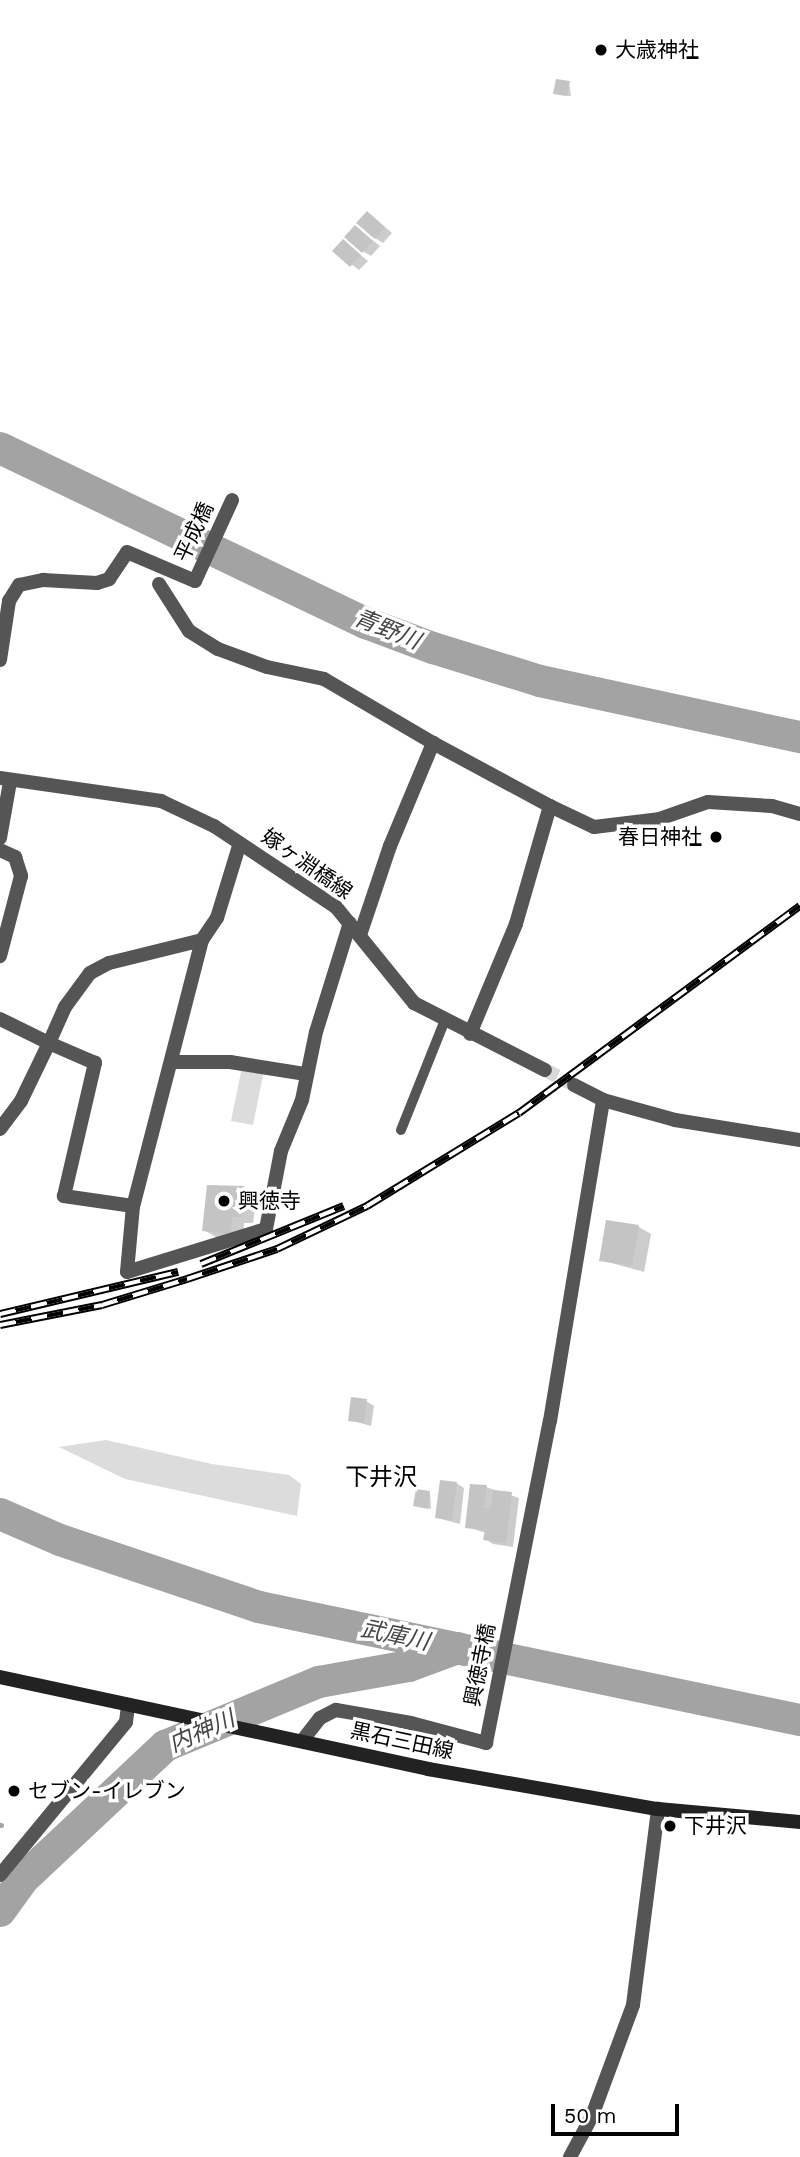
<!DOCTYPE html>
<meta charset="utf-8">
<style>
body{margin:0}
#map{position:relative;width:800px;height:2157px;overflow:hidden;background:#fff;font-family:"Work Sans","Noto Sans JP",sans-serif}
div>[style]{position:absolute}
.green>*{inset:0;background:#dcdcdc}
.shadow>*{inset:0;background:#0003}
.stream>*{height:5px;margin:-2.5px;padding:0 2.5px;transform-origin:2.5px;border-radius:2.5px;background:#a3a3a3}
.river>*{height:32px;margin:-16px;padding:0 16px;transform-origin:16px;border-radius:16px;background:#a3a3a3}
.building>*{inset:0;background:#c4c4c4}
.tertiary-tunnel>*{height:14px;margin-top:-7px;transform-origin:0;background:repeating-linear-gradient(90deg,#d9d9d9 0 14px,transparent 0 21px)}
.service>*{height:10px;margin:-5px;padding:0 5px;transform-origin:5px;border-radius:5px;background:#555}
.minor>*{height:14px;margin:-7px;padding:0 7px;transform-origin:7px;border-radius:7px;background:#555}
.tertiary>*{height:14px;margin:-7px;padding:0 7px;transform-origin:7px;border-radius:7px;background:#555}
.secondary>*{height:14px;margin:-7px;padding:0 7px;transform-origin:7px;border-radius:7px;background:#222}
.rail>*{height:8px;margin-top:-4px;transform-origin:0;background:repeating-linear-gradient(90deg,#fff 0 16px,#000 0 32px);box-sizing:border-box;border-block:2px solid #000}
.dots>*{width:19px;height:19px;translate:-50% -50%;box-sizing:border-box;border:4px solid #fff;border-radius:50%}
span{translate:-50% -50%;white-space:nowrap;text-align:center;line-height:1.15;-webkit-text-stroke:7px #fff;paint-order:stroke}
.poi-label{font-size:21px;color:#000}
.left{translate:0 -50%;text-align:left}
.right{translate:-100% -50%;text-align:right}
.street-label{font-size:21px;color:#000}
.water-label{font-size:23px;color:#444;font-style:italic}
.quarter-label{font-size:24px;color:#000}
.scale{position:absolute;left:551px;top:2104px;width:128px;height:32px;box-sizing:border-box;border:4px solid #000;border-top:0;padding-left:9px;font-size:21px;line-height:24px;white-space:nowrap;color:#000;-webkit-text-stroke:5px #fff;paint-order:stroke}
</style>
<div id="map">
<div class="green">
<i style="clip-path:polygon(242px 1067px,264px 1070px,253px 1125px,231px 1121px)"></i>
<i style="clip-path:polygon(106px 1440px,212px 1464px,289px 1475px,301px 1484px,297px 1516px,125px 1479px,59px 1447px)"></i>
</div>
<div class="shadow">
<i style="clip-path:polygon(569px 83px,571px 96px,559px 95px)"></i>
<i style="clip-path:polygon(368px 213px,392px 233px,383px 243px,370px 235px)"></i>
<i style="clip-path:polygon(355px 227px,380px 246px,371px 256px,359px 249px)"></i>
<i style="clip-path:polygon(343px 241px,368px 261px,359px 270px,334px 251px)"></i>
<i style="clip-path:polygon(209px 1186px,245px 1188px,257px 1195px,253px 1223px,244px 1223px,243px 1240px,216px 1237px,204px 1230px)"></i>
<i style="clip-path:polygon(639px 1227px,651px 1234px,644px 1272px,601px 1260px)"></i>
<i style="clip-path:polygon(366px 1401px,374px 1406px,371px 1426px,350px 1420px)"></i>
<i style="clip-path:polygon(456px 1483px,464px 1488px,460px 1524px,437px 1518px)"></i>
<i style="clip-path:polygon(486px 1487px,519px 1498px,513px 1547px,493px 1544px,485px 1539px,486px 1533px,467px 1527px)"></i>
<i style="clip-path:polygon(430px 1493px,431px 1509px,415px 1505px)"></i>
</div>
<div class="stream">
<i style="left:0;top:1825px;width:1px"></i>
</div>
<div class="river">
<i style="left:0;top:448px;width:406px;rotate:25.6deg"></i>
<i style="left:366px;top:623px;width:72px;rotate:20.5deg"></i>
<i style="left:433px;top:648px;width:112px;rotate:17.1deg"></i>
<i style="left:540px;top:681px;width:266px;rotate:12.2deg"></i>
<i style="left:0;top:1514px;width:65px;rotate:23.4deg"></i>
<i style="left:60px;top:1540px;width:210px;rotate:18.6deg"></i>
<i style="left:259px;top:1607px;width:553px;rotate:11.8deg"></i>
<i style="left:0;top:1911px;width:39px;rotate:-54deg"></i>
<i style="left:23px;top:1879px;width:195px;rotate:-43.1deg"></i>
<i style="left:165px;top:1746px;width:167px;rotate:-22.6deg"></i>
<i style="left:319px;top:1682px;width:91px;rotate:-10.1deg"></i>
<i style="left:409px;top:1666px;width:52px;rotate:-20.2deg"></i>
</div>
<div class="building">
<i style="clip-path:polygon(556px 79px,570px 81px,567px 96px,553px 94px)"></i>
<i style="clip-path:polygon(367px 211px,385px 227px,375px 239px,356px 223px)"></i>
<i style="clip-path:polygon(355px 225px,373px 241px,362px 253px,344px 237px)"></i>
<i style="clip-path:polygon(343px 239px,361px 255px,350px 267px,332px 251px)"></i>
<i style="clip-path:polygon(207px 1185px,245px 1186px,241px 1217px,232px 1217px,231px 1234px,202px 1231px)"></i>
<i style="clip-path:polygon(606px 1220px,639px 1225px,632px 1266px,599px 1261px)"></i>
<i style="clip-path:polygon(351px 1397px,367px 1399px,364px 1423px,348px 1421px)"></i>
<i style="clip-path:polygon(440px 1480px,457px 1482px,452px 1520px,435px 1518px)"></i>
<i style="clip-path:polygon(470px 1484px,487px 1485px,484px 1508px,491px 1508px,493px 1490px,512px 1492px,506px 1543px,483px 1540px,485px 1530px,465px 1528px)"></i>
<i style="clip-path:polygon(416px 1489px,430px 1491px,428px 1509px,413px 1506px)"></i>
</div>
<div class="tertiary-tunnel">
<i style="left:545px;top:1070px;width:33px;rotate:27deg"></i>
</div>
<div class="service">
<i style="left:401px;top:1130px;width:118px;rotate:-68.2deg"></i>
</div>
<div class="minor">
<i style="left:159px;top:584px;width:56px;rotate:57.4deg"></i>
<i style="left:189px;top:631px;width:34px;rotate:32deg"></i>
<i style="left:218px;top:649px;width:52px;rotate:20.2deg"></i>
<i style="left:267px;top:667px;width:58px;rotate:11.9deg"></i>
<i style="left:324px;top:679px;width:126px;rotate:30.4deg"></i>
<i style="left:0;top:660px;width:60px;rotate:-81.3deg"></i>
<i style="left:9px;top:601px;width:19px;rotate:-58deg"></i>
<i style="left:19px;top:585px;width:25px;rotate:-12deg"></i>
<i style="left:43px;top:580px;width:54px;rotate:3.2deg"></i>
<i style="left:97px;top:583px;width:13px;rotate:-18deg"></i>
<i style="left:109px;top:579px;width:32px;rotate:-56deg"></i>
<i style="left:127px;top:552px;width:74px;rotate:23.1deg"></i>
<i style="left:195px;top:581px;width:89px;rotate:-65.4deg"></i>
<i style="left:550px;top:806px;width:49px;rotate:25.5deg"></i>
<i style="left:594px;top:827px;width:65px;rotate:-7deg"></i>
<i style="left:659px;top:819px;width:52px;rotate:-19.1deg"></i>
<i style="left:708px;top:802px;width:64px;rotate:3.6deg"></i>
<i style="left:772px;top:806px;width:29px;rotate:16deg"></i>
<i style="left:0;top:838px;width:57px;rotate:-79.9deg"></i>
<i style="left:0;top:850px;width:17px;rotate:25deg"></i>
<i style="left:15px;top:857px;width:20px;rotate:72deg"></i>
<i style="left:21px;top:876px;width:83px;rotate:104.7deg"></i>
<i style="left:360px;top:935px;width:94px;rotate:-71.4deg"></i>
<i style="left:390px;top:846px;width:112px;rotate:-67.3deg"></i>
<i style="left:433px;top:743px;width:133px;rotate:28.3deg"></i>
<i style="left:550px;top:806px;width:123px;rotate:106.1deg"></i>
<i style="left:516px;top:924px;width:119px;rotate:112.7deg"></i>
<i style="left:202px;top:940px;width:275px;rotate:104.5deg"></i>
<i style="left:133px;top:1206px;width:66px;rotate:95.2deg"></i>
<i style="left:127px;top:1272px;width:145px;rotate:-17.2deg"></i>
<i style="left:266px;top:1229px;width:79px;rotate:-79.1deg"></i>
<i style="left:281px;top:1151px;width:55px;rotate:-67.6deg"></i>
<i style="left:302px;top:1100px;width:69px;rotate:-78.4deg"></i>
<i style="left:316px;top:1032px;width:114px;rotate:-72.7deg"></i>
<i style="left:0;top:1019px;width:55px;rotate:26.1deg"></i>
<i style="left:49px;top:1043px;width:64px;rotate:115.8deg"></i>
<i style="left:21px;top:1101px;width:35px;rotate:127deg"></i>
<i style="left:171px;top:1062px;width:59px"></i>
<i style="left:230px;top:1062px;width:77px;rotate:9deg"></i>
<i style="left:133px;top:1206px;width:70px;rotate:-171.8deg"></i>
<i style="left:64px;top:1196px;width:137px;rotate:-76.9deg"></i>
<i style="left:95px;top:1063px;width:50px;rotate:-156.5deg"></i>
<i style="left:49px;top:1043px;width:39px;rotate:-66deg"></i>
<i style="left:65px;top:1007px;width:42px;rotate:-53.7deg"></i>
<i style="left:90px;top:973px;width:21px;rotate:-28deg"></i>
<i style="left:109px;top:963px;width:96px;rotate:-13.9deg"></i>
<i style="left:202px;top:940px;width:27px;rotate:-56deg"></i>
<i style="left:217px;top:918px;width:78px;rotate:-73deg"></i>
<i style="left:302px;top:1741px;width:29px;rotate:-52deg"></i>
<i style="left:320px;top:1718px;width:18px;rotate:-27deg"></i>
<i style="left:336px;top:1710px;width:76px;rotate:9.8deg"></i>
<i style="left:411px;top:1723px;width:78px;rotate:14.9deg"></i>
<i style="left:486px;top:1743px;width:328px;rotate:-78.8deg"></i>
<i style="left:550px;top:1421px;width:325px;rotate:-80.6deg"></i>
<i style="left:0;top:1875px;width:198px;rotate:-50.5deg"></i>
<i style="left:126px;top:1722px;width:16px;rotate:-83deg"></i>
<i style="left:570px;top:2157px;width:47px;rotate:-61.8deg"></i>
<i style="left:592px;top:2116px;width:118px;rotate:-69.7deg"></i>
<i style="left:633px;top:2005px;width:198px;rotate:-82.7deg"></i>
</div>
<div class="tertiary">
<i style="left:0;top:778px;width:163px;rotate:8.1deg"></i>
<i style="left:161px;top:801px;width:59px;rotate:25.3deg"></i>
<i style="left:214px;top:826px;width:146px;rotate:33.6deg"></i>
<i style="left:336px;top:907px;width:124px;rotate:50.9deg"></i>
<i style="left:414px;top:1003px;width:147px;rotate:27.1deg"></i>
<i style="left:574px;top:1085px;width:33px;rotate:27deg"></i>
<i style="left:603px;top:1100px;width:75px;rotate:15.5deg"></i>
<i style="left:675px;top:1120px;width:127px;rotate:9.1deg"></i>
</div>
<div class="secondary">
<i style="left:0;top:1677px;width:438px;rotate:12.1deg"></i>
<i style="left:428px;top:1769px;width:233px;rotate:9.9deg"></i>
<i style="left:658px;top:1809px;width:143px;rotate:5.2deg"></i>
</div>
<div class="rail">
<i style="left:201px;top:1264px;width:154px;rotate:-22.1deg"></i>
<i style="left:0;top:1314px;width:183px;rotate:-13.3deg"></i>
<i style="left:0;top:1325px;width:104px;rotate:-11.1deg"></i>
<i style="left:102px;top:1305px;width:89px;rotate:-17deg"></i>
<i style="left:187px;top:1279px;width:95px;rotate:-18.4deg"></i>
<i style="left:277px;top:1249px;width:100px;rotate:-25.5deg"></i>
<i style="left:367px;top:1206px;width:178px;rotate:-31.5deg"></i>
<i style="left:519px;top:1113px;width:349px;rotate:-36.4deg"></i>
</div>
<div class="dots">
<i style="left:601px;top:50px;background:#000"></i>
<i style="left:716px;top:837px;background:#000"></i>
<i style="left:224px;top:1201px;background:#000"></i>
<i style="left:14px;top:1791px;background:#000"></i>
<i style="left:670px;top:1826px;background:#000"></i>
</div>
<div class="poi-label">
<span class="left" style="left:615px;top:50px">大歳神社</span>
<span class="right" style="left:702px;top:837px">春日神社</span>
<span class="left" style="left:238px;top:1201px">興徳寺</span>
<span class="left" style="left:28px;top:1791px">セブン-イレブン</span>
<span class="left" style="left:684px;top:1826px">下井沢</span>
</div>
<div class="street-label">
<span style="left:194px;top:532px;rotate:-65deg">平成橋</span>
<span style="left:307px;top:864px;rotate:35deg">嫁ヶ淵橋線</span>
<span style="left:480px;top:1665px;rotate:-79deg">興徳寺橋</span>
<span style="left:402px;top:1741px;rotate:12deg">黒石三田線</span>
</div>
<div class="water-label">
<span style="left:387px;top:630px;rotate:22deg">青野川</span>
<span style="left:395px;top:1636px;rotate:12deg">武庫川</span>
<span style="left:202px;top:1732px;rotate:-24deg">内神川</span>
</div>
<div class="quarter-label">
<span style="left:381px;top:1478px">下井沢</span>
</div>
<div class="scale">50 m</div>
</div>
